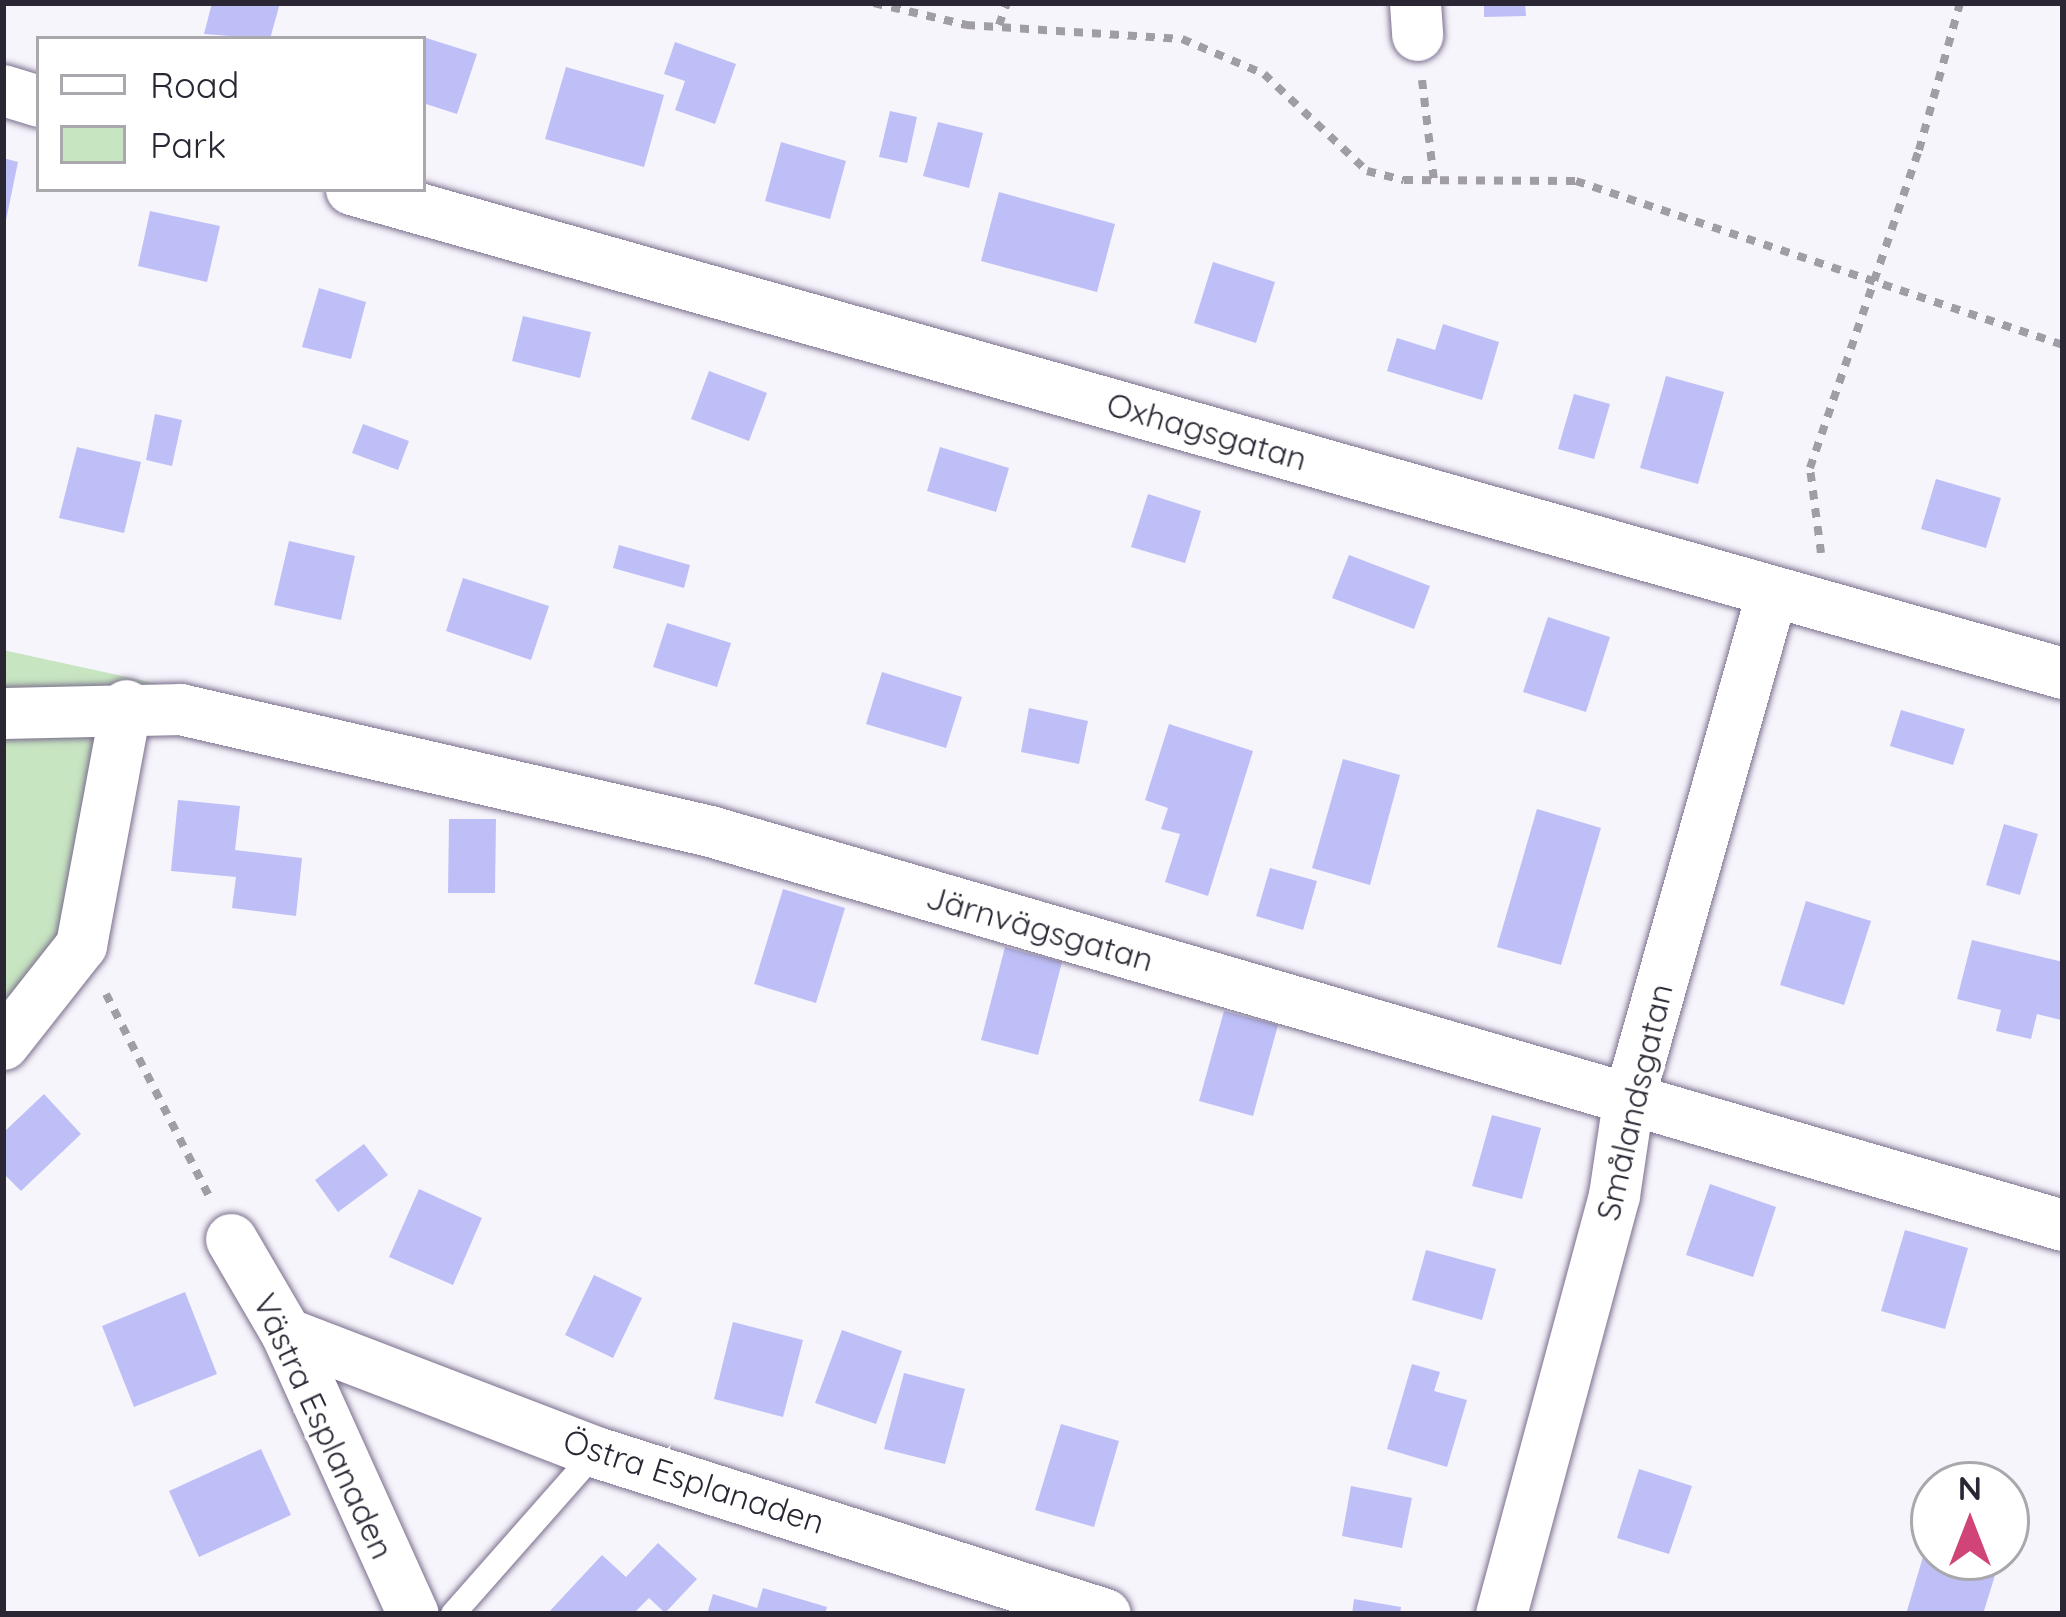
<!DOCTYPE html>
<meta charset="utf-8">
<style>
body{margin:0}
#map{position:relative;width:2066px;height:1617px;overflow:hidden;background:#f7f5fc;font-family:Quicksand,sans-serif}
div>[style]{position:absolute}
.green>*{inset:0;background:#c7e5c1}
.building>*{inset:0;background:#bebff7}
.path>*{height:8px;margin-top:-4px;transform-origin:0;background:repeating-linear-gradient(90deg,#a09da6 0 9px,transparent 0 18px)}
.roads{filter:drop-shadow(0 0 3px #7b6f8d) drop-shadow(0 0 3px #7b6f8d)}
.service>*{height:24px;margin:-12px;padding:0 12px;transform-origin:12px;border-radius:12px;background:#fff}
.minor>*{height:51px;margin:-25.5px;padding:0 25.5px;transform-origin:25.5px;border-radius:25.5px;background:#fff}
span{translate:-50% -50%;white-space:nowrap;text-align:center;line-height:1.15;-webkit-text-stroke:9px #fff;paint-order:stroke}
.street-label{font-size:33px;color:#2b2633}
.frame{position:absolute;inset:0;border:6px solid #2b2633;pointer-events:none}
.legend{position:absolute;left:36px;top:36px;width:390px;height:156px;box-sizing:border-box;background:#fff;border:3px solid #aaa8ad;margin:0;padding:15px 21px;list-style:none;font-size:36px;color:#2b2633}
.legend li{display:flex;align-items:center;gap:24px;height:60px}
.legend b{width:60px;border:3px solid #aaa8ad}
.north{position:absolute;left:1910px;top:1461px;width:120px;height:120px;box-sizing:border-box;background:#fff;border:3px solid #aaa8ad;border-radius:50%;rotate:0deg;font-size:33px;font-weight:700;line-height:48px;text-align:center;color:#2b2633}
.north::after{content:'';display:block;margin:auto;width:42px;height:54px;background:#d04478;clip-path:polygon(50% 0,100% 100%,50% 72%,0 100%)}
</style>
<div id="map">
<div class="green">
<i style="clip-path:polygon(3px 650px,168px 686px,106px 799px,80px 933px,3px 1031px)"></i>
</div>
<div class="building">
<i style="clip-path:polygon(212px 3px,280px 3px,270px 39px,204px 34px)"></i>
<i style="clip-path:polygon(1484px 3px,1525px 3px,1526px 16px,1484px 17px)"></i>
<i style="clip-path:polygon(423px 37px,477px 54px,457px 114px,423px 103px)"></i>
<i style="clip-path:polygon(675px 42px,736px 64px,715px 124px,675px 110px,685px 81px,664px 74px)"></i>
<i style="clip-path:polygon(566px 67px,664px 95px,644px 167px,545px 139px)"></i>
<i style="clip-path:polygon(890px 111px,917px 117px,907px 163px,879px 157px)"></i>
<i style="clip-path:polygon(938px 122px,983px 133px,969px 188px,923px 176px)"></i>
<i style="clip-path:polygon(781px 142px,846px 161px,830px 219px,765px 201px)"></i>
<i style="clip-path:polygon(3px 158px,18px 162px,5px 225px,3px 224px)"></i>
<i style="clip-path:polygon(999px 192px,1115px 224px,1097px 292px,981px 261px)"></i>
<i style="clip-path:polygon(150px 211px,220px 226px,207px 282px,138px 266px)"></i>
<i style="clip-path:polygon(1213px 262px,1275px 282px,1256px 343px,1194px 323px)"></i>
<i style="clip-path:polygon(319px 288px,366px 302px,351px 359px,302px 347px)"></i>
<i style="clip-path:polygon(523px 316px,591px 332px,580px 378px,512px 361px)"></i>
<i style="clip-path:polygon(1443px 324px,1499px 342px,1482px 400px,1387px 371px,1397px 338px,1435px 350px)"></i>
<i style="clip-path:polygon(709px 371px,767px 393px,749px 441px,691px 419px)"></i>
<i style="clip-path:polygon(1666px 376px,1724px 392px,1698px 484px,1640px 468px)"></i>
<i style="clip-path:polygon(1574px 394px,1610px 404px,1594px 459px,1558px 449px)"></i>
<i style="clip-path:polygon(155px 414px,182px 420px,172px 466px,146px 460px)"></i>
<i style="clip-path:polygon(363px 424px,409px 441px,398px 470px,352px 453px)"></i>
<i style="clip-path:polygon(77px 447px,141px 462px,124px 533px,59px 518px)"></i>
<i style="clip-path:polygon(940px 447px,1009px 468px,996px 512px,927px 491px)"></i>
<i style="clip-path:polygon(1936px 479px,2001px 498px,1986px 548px,1921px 529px)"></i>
<i style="clip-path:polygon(1148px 494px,1201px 511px,1185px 563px,1131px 547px)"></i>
<i style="clip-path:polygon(289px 541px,355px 556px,341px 620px,274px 605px)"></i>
<i style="clip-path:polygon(619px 545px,690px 565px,684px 588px,613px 568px)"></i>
<i style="clip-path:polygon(1349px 555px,1430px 586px,1414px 629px,1332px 598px)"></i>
<i style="clip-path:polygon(463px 578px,549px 606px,531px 660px,446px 631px)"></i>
<i style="clip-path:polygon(1548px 617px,1610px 637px,1586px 712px,1523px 692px)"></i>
<i style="clip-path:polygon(667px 623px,731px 643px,717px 687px,653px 667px)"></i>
<i style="clip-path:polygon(882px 672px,962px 697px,946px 748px,866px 724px)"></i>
<i style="clip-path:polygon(1029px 708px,1088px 721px,1079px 764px,1021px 752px)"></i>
<i style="clip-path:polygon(1901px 710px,1965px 729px,1953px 765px,1890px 746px)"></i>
<i style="clip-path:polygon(1169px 724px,1253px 751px,1208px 896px,1165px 882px,1180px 834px,1161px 829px,1168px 808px,1145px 800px)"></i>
<i style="clip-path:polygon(1343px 759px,1400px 775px,1370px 885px,1312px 868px)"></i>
<i style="clip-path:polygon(178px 800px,240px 806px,235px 850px,302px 858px,296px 916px,232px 908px,236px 877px,171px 871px)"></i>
<i style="clip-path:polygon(1537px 809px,1601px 828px,1561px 965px,1497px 947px)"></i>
<i style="clip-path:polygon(449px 819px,496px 819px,495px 893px,448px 893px)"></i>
<i style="clip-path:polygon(2004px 824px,2038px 834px,2020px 895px,1986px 885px)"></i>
<i style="clip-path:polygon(1270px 868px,1317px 881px,1303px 930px,1256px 916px)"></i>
<i style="clip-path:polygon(783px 889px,845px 908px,816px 1003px,754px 984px)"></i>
<i style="clip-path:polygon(1806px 901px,1871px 921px,1844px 1005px,1780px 985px)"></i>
<i style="clip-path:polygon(1972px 940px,2063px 962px,2061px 1020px,2037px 1014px,2031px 1039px,1996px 1031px,2001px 1010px,1957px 999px)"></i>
<i style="clip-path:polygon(1005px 947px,1062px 962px,1038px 1055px,981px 1040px)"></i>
<i style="clip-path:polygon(1224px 1011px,1278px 1025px,1253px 1116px,1199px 1101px)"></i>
<i style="clip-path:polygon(44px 1094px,81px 1134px,21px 1191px,3px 1173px,3px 1133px)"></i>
<i style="clip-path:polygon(1492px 1115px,1541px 1128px,1522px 1199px,1472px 1186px)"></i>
<i style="clip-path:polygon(364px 1144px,388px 1175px,338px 1212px,315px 1180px)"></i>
<i style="clip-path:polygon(1710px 1184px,1776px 1207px,1753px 1277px,1686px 1255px)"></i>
<i style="clip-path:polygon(419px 1189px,482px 1218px,453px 1285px,389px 1257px)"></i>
<i style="clip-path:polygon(1905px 1230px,1968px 1248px,1945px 1329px,1881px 1311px)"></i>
<i style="clip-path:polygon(1426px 1250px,1496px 1269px,1482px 1320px,1412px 1300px)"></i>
<i style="clip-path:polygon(594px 1275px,642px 1298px,613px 1358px,565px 1335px)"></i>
<i style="clip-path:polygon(185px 1292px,217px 1374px,134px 1407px,102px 1326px)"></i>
<i style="clip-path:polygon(733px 1322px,803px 1340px,783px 1417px,714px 1399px)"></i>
<i style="clip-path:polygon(842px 1330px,902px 1351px,876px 1424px,815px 1403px)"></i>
<i style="clip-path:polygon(1412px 1364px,1440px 1372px,1434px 1391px,1467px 1400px,1447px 1467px,1387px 1449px)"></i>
<i style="clip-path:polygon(904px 1373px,965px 1389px,945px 1464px,884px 1449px)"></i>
<i style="clip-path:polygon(1061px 1424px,1119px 1441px,1094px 1527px,1035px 1510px)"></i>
<i style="clip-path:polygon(261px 1449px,291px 1515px,199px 1557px,169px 1491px)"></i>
<i style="clip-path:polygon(1639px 1469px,1692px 1486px,1669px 1554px,1617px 1538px)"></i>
<i style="clip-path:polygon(1351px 1486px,1412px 1498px,1402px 1548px,1342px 1536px)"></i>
<i style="clip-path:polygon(658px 1543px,697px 1579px,665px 1613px,649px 1598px,633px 1614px,547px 1614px,602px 1555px,626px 1577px)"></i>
<i style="clip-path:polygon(1925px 1550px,1996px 1572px,1983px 1614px,1906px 1614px)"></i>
<i style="clip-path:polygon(763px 1588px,827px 1607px,825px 1614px,707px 1614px,713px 1594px,757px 1608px)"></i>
<i style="clip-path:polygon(1354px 1599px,1401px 1607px,1400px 1614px,1352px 1614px)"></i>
</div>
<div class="path">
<i style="left:874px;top:3px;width:95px;rotate:13.4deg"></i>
<i style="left:966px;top:25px;width:216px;rotate:3.7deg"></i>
<i style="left:1182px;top:39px;width:89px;rotate:23.1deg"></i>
<i style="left:1264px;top:74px;width:141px;rotate:43.3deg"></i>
<i style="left:1367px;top:171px;width:38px;rotate:14deg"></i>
<i style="left:1404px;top:180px;width:172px;rotate:0.3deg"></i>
<i style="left:1576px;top:181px;width:514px;rotate:18.61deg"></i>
<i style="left:999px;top:25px;width:23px;rotate:-70deg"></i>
<i style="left:1422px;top:80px;width:101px;rotate:83.2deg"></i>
<i style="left:1821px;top:553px;width:86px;rotate:-97.4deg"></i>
<i style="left:1810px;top:468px;width:336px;rotate:-71.1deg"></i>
<i style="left:1919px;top:150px;width:153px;rotate:-74.4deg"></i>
<i style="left:106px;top:994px;width:231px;rotate:63deg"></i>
</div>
<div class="roads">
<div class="service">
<i style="left:453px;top:1614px;width:216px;rotate:-48.6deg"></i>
</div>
<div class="minor">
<i style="left:1415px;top:3px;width:32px;rotate:86deg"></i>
<i style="left:3px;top:90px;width:38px;rotate:17deg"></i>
<i style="left:351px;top:189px;width:1779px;rotate:15.79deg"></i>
<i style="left:3px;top:713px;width:177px;rotate:-1.3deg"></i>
<i style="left:180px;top:709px;width:544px;rotate:12.96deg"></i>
<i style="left:710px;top:831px;width:1409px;rotate:16.24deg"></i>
<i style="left:3px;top:1044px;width:126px;rotate:-51.8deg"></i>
<i style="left:81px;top:945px;width:244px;rotate:-79.4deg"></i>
<i style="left:231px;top:1239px;width:109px;rotate:59.7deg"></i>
<i style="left:286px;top:1333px;width:308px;rotate:65.7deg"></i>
<i style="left:286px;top:1333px;width:332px;rotate:21deg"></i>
<i style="left:596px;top:1452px;width:534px;rotate:17.65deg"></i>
<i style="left:1501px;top:1614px;width:434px;rotate:-74.9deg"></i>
<i style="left:1614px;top:1195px;width:95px;rotate:-81.5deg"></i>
<i style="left:1628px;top:1101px;width:530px;rotate:-74.23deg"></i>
</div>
</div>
<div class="street-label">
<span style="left:1207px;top:431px;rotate:16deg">Oxhagsgatan</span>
<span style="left:1040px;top:928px;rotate:16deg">Järnvägsgatan</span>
<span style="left:1634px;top:1102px;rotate:-77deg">Smålandsgatan</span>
<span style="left:324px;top:1426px;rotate:65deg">Västra Esplanaden</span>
<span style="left:694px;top:1481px;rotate:18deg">Östra Esplanaden</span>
</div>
<div class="frame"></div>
<ul class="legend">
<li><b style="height:15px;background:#fff"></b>Road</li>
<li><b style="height:33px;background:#c7e5c1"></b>Park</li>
</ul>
<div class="north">N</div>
</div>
